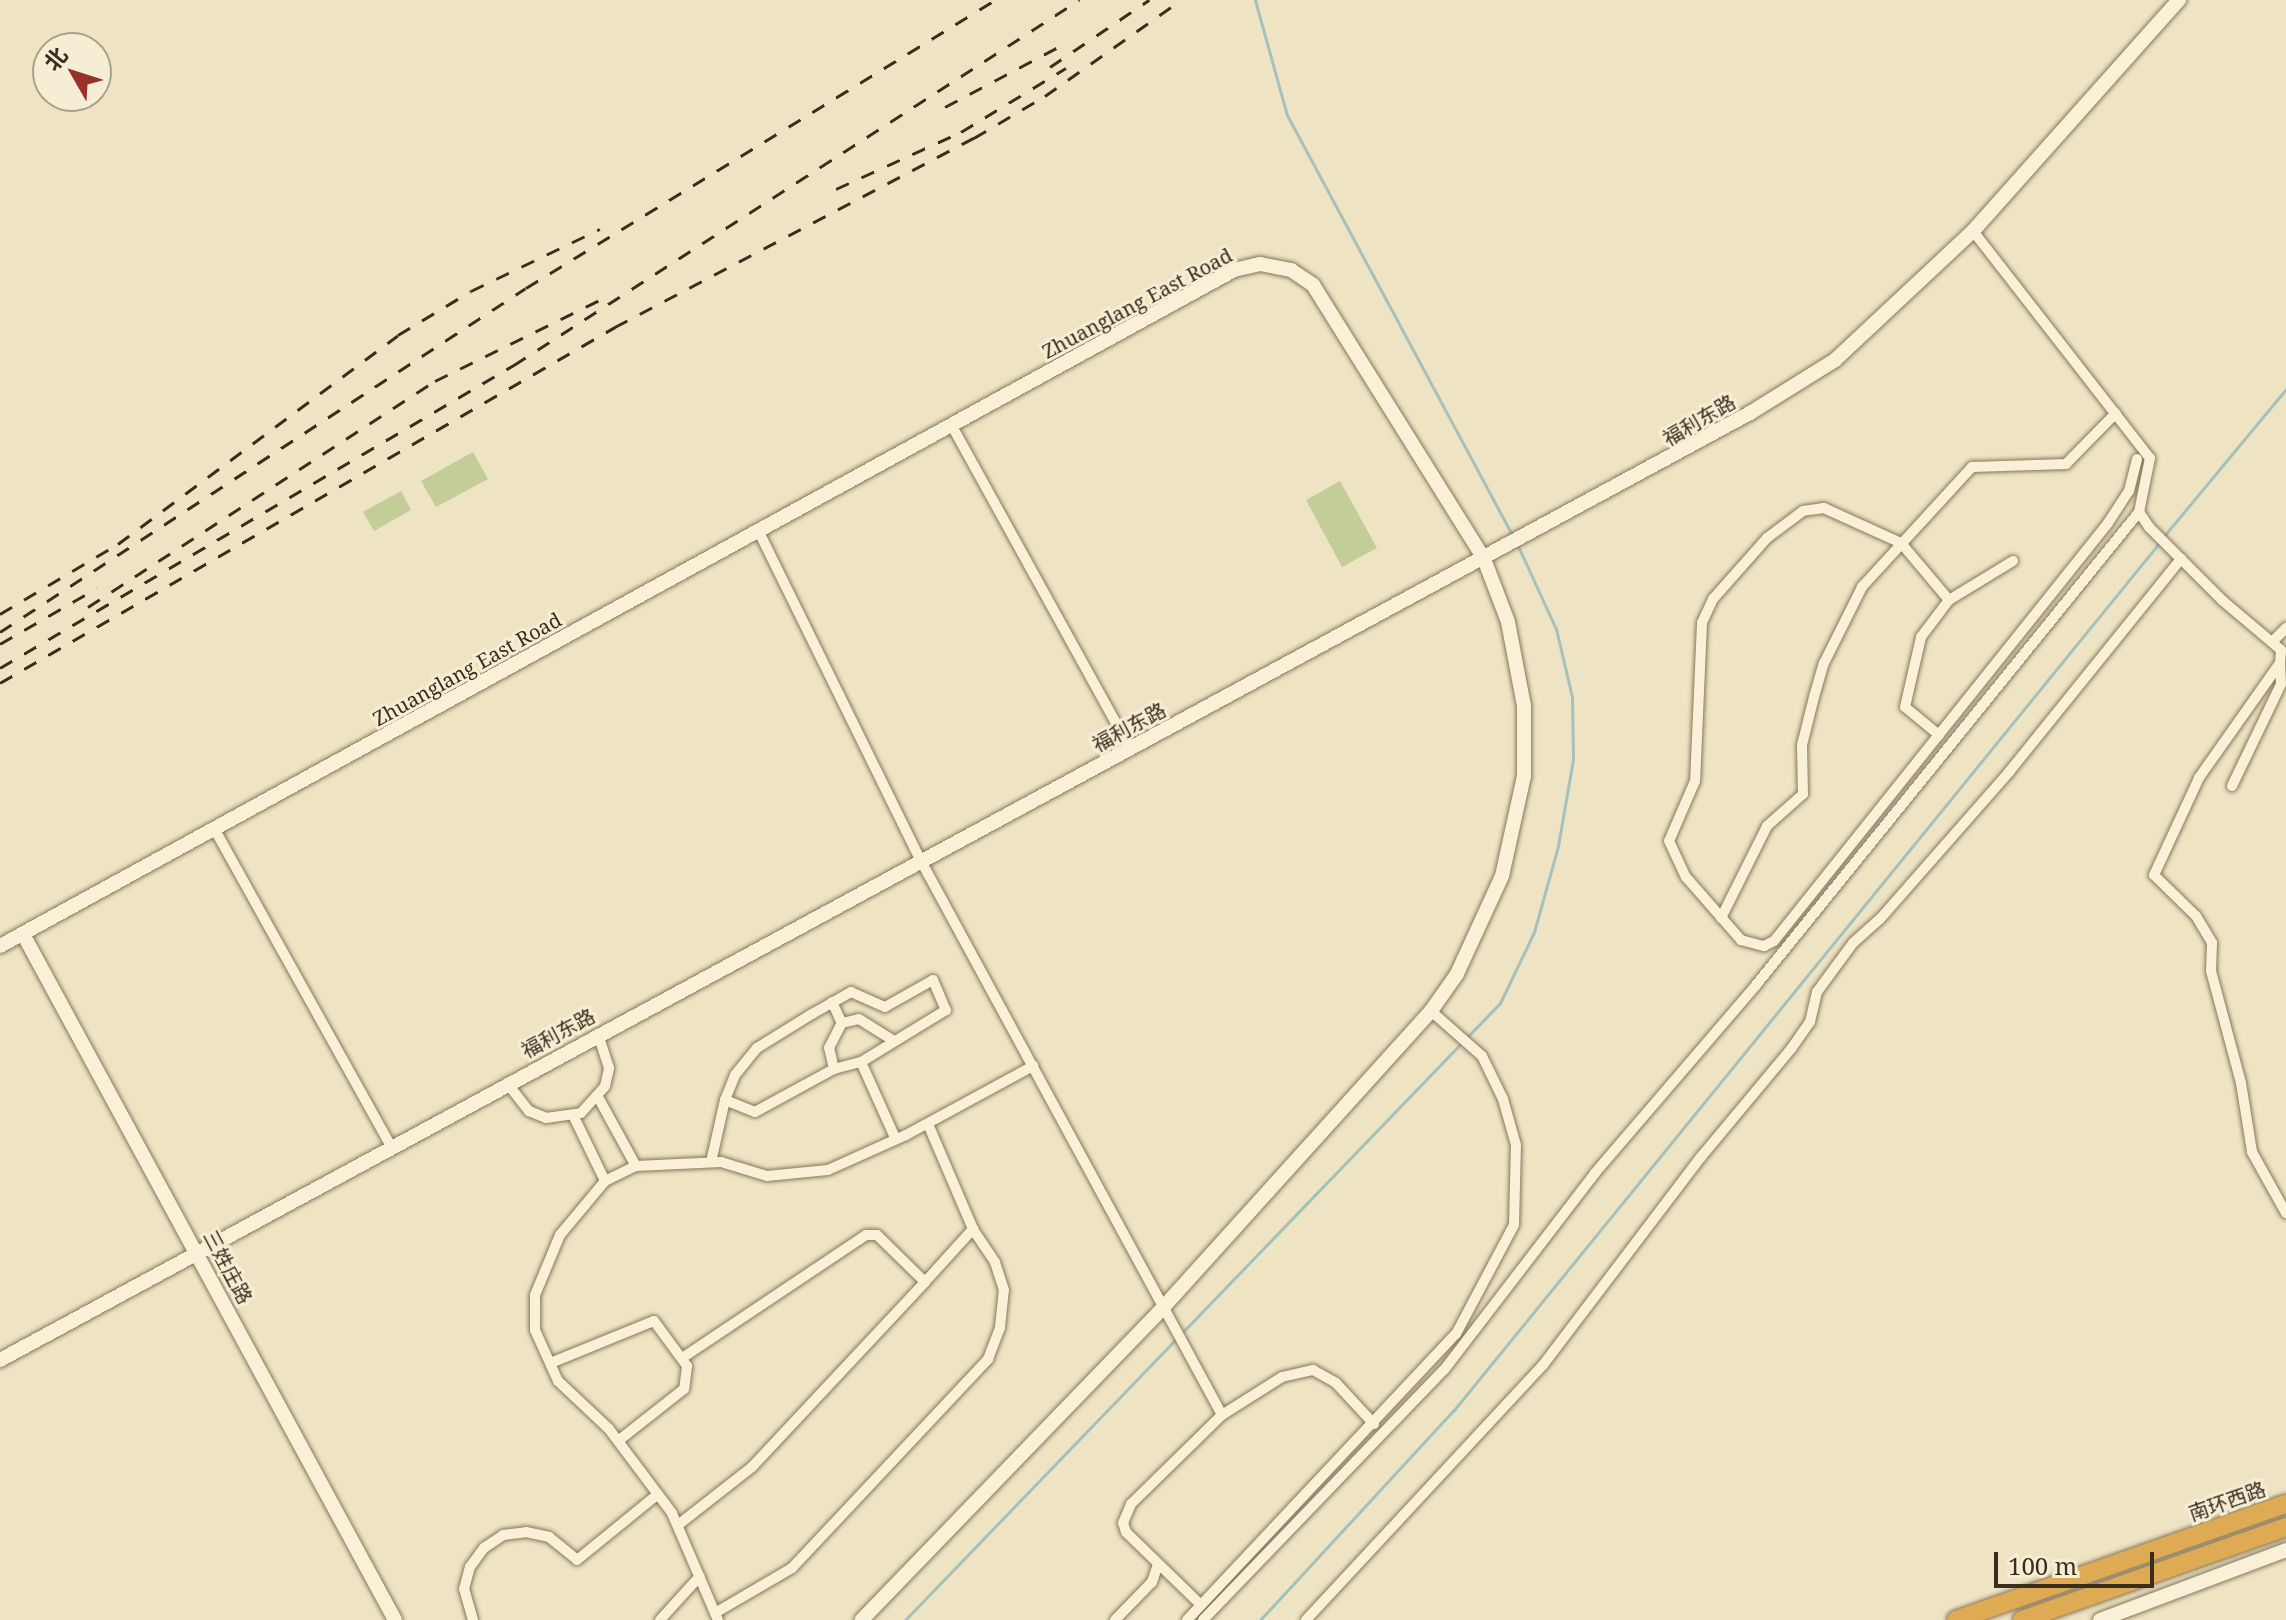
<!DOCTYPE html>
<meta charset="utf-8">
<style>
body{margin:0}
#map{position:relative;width:2286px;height:1620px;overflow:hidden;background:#eee4c4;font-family:"Noto Serif","Noto Sans SC",serif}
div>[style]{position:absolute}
.green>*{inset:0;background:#c3cd98}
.stream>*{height:3px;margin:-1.5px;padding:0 1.5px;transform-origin:1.5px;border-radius:1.5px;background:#a6c1bb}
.roads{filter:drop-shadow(0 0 2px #89765a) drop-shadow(0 0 2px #89765a)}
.street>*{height:10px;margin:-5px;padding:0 5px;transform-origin:5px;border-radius:5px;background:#f9f1d7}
.secondary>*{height:14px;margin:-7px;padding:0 7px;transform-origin:7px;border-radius:7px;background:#f9f1d7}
.highway>*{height:18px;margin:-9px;padding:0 9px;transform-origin:9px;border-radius:9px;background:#deaa54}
.rail>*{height:3px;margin-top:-1.5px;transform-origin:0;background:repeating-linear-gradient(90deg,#392d1e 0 14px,transparent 0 28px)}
span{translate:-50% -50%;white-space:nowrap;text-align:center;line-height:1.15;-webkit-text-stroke:6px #f6eed4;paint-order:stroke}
.street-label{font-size:20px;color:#392d1e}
.north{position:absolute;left:32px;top:32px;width:80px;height:80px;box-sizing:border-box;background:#f6eed4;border:2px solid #aaa18b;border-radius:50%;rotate:309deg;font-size:22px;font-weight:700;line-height:32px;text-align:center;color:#392d1e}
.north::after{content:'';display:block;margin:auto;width:28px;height:36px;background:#99302a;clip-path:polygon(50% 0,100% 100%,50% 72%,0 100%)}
.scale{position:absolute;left:1994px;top:1552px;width:160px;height:36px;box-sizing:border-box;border:4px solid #392d1e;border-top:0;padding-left:10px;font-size:24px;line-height:28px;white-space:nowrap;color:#392d1e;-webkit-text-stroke:6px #f6eed4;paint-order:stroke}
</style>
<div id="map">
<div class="green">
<i style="clip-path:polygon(473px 452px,488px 479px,436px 507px,421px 481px)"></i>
<i style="clip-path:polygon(1340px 481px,1377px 548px,1342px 567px,1306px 500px)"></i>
<i style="clip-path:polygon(401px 491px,411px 510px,374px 531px,363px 512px)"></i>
</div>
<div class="stream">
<i style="left:1255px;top:0;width:119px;rotate:74.5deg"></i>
<i style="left:1287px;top:115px;width:478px;rotate:61.8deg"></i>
<i style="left:2164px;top:536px;width:191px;rotate:-50.3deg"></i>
<i style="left:905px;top:1620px;width:857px;rotate:-46.04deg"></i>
<i style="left:1500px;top:1003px;width:79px;rotate:-64.4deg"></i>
<i style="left:1534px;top:932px;width:89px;rotate:-74.4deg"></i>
<i style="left:1558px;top:846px;width:88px;rotate:-80.2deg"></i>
<i style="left:1573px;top:759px;width:62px;rotate:-90.9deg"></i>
<i style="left:1572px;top:697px;width:70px;rotate:-103.2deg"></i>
<i style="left:1556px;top:629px;width:91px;rotate:-114.6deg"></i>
<i style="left:1260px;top:1620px;width:286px;rotate:-47.3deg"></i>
<i style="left:1454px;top:1410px;width:1119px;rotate:-50.88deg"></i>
</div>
<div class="roads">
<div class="street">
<i style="left:1973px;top:231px;width:288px;rotate:52.1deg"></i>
<i style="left:2150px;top:458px;width:55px;rotate:101.5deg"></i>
<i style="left:2139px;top:512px;width:18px;rotate:56deg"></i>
<i style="left:2149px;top:527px;width:105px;rotate:45deg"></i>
<i style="left:2223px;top:601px;width:76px;rotate:40.2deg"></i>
<i style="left:2281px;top:650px;width:13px;rotate:94deg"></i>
<i style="left:2280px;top:663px;width:141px;rotate:125.2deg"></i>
<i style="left:2199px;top:778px;width:107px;rotate:114.9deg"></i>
<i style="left:2154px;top:875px;width:59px;rotate:44.3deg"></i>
<i style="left:2196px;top:916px;width:31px;rotate:59deg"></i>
<i style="left:2212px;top:943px;width:28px;rotate:92deg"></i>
<i style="left:2211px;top:971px;width:116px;rotate:75deg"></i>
<i style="left:2241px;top:1083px;width:70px;rotate:80.9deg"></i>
<i style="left:2252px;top:1152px;width:70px;rotate:60.9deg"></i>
<i style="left:952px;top:426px;width:369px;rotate:61.1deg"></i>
<i style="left:759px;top:532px;width:367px;rotate:63.8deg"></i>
<i style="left:921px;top:861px;width:630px;rotate:61.48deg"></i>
<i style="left:1949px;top:600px;width:75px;rotate:-130.1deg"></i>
<i style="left:1901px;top:543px;width:85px;rotate:-155.6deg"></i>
<i style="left:1824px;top:508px;width:21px;rotate:172deg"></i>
<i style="left:1803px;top:511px;width:45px;rotate:143.1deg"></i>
<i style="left:1767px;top:538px;width:81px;rotate:131.5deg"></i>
<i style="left:1713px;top:599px;width:26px;rotate:115deg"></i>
<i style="left:1702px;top:623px;width:158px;rotate:92.5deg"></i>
<i style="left:1695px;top:781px;width:65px;rotate:113.4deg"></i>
<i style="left:1669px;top:841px;width:40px;rotate:65deg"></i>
<i style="left:1686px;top:877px;width:84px;rotate:48.9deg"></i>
<i style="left:1741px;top:940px;width:24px;rotate:15deg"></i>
<i style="left:1764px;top:946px;width:11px;rotate:-27deg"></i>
<i style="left:1774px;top:941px;width:535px;rotate:-51.37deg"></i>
<i style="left:2108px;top:523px;width:38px;rotate:-57deg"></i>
<i style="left:2129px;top:491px;width:33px;rotate:-76deg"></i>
<i style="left:2272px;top:642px;width:20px;rotate:-45deg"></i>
<i style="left:1939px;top:735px;width:44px;rotate:-140.5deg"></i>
<i style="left:1905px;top:707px;width:72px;rotate:-77.1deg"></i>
<i style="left:1921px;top:637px;width:46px;rotate:-52.9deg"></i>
<i style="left:1949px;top:600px;width:75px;rotate:-31.4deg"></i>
<i style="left:2232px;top:786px;width:113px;rotate:-64.3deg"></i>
<i style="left:2281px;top:684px;width:21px;rotate:-93deg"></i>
<i style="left:215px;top:830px;width:360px;rotate:60.9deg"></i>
<i style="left:1721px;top:918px;width:103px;rotate:-63.4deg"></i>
<i style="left:1767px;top:826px;width:48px;rotate:-41.6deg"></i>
<i style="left:1803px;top:794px;width:49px;rotate:-91.2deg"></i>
<i style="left:1802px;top:745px;width:49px;rotate:-76deg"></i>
<i style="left:1814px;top:697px;width:35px;rotate:-74deg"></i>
<i style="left:1824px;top:663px;width:85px;rotate:-63.4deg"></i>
<i style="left:1862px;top:587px;width:163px;rotate:-47.5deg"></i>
<i style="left:1972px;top:467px;width:94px;rotate:-1.8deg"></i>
<i style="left:2066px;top:464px;width:71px;rotate:-45.6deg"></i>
<i style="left:832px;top:1002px;width:23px;rotate:65deg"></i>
<i style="left:834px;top:1069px;width:22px;rotate:-103deg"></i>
<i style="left:829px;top:1048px;width:28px;rotate:-63deg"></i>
<i style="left:842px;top:1023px;width:17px;rotate:-13deg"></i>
<i style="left:859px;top:1019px;width:41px;rotate:32.2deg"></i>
<i style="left:507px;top:1083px;width:36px;rotate:52deg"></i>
<i style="left:529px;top:1111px;width:18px;rotate:22deg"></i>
<i style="left:546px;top:1118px;width:35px;rotate:-8deg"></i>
<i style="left:581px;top:1113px;width:36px;rotate:-48deg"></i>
<i style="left:605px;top:1086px;width:18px;rotate:-77deg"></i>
<i style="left:609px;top:1068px;width:36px;rotate:-108deg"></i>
<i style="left:598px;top:1097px;width:79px;rotate:61.2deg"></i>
<i style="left:725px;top:1100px;width:27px;rotate:-68deg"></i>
<i style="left:735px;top:1075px;width:35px;rotate:-51deg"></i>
<i style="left:757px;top:1048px;width:65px;rotate:-31.7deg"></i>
<i style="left:812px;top:1014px;width:45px;rotate:-29.4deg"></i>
<i style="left:851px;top:992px;width:37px;rotate:24deg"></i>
<i style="left:885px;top:1007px;width:55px;rotate:-29.4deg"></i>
<i style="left:933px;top:980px;width:33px;rotate:67deg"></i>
<i style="left:946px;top:1010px;width:100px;rotate:148.5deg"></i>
<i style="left:573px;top:1115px;width:73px;rotate:64.1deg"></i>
<i style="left:711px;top:1162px;width:64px;rotate:-77.3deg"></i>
<i style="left:725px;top:1100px;width:32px;rotate:22deg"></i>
<i style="left:755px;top:1112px;width:90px;rotate:-28.6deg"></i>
<i style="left:834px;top:1069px;width:28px;rotate:-15deg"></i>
<i style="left:861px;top:1062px;width:85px;rotate:65.8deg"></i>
<i style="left:925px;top:1282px;width:72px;rotate:-47.8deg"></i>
<i style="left:973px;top:1229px;width:114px;rotate:-113.2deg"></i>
<i style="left:553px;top:1362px;width:109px;rotate:-22.1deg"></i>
<i style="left:654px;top:1321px;width:56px;rotate:53.7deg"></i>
<i style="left:687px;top:1366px;width:23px;rotate:97deg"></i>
<i style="left:684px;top:1389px;width:84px;rotate:141.8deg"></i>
<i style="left:678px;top:1525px;width:94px;rotate:-38.1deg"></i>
<i style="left:752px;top:1467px;width:253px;rotate:-46.9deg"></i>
<i style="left:925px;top:1282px;width:67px;rotate:-135.6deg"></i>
<i style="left:877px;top:1235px;width:11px;rotate:180deg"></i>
<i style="left:866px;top:1235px;width:221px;rotate:146.2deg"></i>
<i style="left:1201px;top:1605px;width:105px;rotate:-135.8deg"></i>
<i style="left:1126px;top:1532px;width:9px;rotate:-108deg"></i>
<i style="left:1123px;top:1523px;width:21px;rotate:-67deg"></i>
<i style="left:1131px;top:1504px;width:127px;rotate:-44.4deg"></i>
<i style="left:1222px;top:1415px;width:71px;rotate:-32.3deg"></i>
<i style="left:1282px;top:1377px;width:32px;rotate:-13deg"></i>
<i style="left:1313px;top:1370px;width:26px;rotate:29deg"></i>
<i style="left:1336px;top:1383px;width:56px;rotate:47.2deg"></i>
<i style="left:715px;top:1613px;width:89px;rotate:-30.3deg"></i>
<i style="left:792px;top:1568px;width:287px;rotate:-46.8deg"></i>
<i style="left:988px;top:1359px;width:34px;rotate:-69deg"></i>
<i style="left:1000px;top:1327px;width:37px;rotate:-84deg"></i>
<i style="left:1004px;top:1290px;width:29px;rotate:-108deg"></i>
<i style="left:995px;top:1262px;width:40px;rotate:-124deg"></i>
<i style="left:473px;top:1620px;width:32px;rotate:-106deg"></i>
<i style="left:464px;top:1589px;width:23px;rotate:-75deg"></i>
<i style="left:470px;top:1567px;width:24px;rotate:-54deg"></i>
<i style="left:484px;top:1548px;width:23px;rotate:-34deg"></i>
<i style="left:503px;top:1535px;width:23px;rotate:-7deg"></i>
<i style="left:526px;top:1532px;width:24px;rotate:12deg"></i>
<i style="left:549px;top:1537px;width:36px;rotate:39deg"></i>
<i style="left:577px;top:1560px;width:104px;rotate:-39.2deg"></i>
<i style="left:660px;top:1620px;width:59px;rotate:-47.7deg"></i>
<i style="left:718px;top:1620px;width:116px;rotate:-113.3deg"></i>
<i style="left:672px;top:1513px;width:105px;rotate:-126.9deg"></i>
<i style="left:609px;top:1429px;width:70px;rotate:-136.7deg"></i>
<i style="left:558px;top:1381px;width:56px;rotate:-114.3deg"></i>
<i style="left:535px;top:1330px;width:35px;rotate:-90deg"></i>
<i style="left:535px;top:1295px;width:65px;rotate:-67.4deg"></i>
<i style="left:560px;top:1235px;width:70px;rotate:-50.2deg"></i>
<i style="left:605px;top:1181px;width:34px;rotate:-26deg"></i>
<i style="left:636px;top:1166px;width:85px;rotate:-2.7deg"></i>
<i style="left:721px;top:1162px;width:48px;rotate:16.9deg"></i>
<i style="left:767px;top:1176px;width:61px;rotate:-5.6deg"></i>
<i style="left:828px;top:1170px;width:85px;rotate:-24.2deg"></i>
<i style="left:906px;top:1135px;width:145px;rotate:-28.5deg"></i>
<i style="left:1115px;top:1620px;width:53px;rotate:-45.8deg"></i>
<i style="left:1152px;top:1582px;width:18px;rotate:-71deg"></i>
<i style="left:1187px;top:1620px;width:393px;rotate:-46.8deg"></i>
<i style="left:1456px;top:1334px;width:123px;rotate:-62deg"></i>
<i style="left:1514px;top:1225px;width:80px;rotate:-88.6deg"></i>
<i style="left:1516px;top:1145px;width:48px;rotate:-105.8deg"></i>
<i style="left:1503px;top:1099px;width:48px;rotate:-116deg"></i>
<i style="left:1482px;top:1056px;width:68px;rotate:-138.6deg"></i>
<i style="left:1203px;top:1620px;width:347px;rotate:-46.1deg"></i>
<i style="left:1444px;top:1370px;width:248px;rotate:-52.5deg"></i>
<i style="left:1595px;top:1173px;width:248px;rotate:-49.4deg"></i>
<i style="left:1756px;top:985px;width:609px;rotate:-51deg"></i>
<i style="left:1306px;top:1620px;width:348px;rotate:-47.1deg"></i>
<i style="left:1543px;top:1365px;width:261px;rotate:-52.8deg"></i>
<i style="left:1701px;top:1157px;width:141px;rotate:-50.2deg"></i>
<i style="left:1791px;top:1049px;width:33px;rotate:-55deg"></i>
<i style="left:1810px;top:1022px;width:31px;rotate:-77deg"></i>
<i style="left:1817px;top:992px;width:61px;rotate:-53.7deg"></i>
<i style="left:1853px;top:943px;width:36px;rotate:-42deg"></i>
<i style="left:1880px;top:919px;width:196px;rotate:-48.7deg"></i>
<i style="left:2009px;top:772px;width:274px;rotate:-51.1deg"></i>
</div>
<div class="secondary">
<i style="left:23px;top:934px;width:780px;rotate:61.53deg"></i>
<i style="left:0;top:946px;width:1407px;rotate:-28.71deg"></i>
<i style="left:1234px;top:270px;width:27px;rotate:-13deg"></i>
<i style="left:1260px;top:264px;width:32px;rotate:11deg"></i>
<i style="left:1291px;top:270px;width:27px;rotate:34deg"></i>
<i style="left:1313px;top:285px;width:323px;rotate:58deg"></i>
<i style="left:1484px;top:559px;width:67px;rotate:69.1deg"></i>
<i style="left:1508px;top:622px;width:86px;rotate:79.2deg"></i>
<i style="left:1524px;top:706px;width:70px;rotate:90deg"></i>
<i style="left:1524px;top:776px;width:102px;rotate:102.4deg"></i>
<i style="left:1502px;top:876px;width:108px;rotate:114.7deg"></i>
<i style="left:1457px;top:974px;width:45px;rotate:125.1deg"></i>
<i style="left:1431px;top:1011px;width:400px;rotate:132.1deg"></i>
<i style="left:1163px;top:1308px;width:434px;rotate:134deg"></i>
<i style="left:0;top:1360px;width:1990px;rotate:-28.42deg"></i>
<i style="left:1750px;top:413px;width:100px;rotate:-31.9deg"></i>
<i style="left:1835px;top:360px;width:189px;rotate:-43.1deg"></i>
<i style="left:1973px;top:231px;width:310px;rotate:-48.3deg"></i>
<i style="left:2100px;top:1620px;width:199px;rotate:-20.6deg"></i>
</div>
<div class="highway">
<i style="left:1956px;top:1620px;width:350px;rotate:-19.4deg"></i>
<i style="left:2022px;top:1620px;width:280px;rotate:-19.4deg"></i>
</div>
</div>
<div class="rail">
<i style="left:1050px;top:67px;width:120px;rotate:-34.1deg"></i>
<i style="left:945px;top:107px;width:137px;rotate:-27.9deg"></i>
<i style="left:836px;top:189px;width:137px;rotate:-24.5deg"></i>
<i style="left:961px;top:132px;width:123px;rotate:-31.4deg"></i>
<i style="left:88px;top:607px;width:414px;rotate:-33.1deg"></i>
<i style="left:435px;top:381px;width:186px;rotate:-26.2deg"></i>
<i style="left:0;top:614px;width:137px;rotate:-30.7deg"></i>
<i style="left:118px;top:544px;width:349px;rotate:-36.7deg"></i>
<i style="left:398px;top:335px;width:85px;rotate:-31.1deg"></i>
<i style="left:471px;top:291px;width:143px;rotate:-25.7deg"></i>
<i style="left:0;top:632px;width:628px;rotate:-33.18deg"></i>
<i style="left:526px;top:288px;width:550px;rotate:-31.55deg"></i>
<i style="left:0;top:644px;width:112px;rotate:-30deg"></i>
<i style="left:0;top:668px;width:597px;rotate:-30.52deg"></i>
<i style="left:514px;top:365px;width:673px;rotate:-32.86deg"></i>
<i style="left:0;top:683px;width:711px;rotate:-30.06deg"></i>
<i style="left:615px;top:327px;width:406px;rotate:-27.8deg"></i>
<i style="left:974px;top:138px;width:82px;rotate:-30.6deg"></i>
<i style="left:1045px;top:96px;width:166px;rotate:-35.2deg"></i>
</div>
<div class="street-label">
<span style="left:1137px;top:303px;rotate:-28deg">Zhuanglang East Road</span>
<span style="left:1699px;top:420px;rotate:-30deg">福利东路</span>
<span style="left:467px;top:669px;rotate:-29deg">Zhuanglang East Road</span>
<span style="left:1129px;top:727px;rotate:-28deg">福利东路</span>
<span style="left:558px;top:1033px;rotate:-28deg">福利东路</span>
<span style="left:228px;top:1267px;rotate:62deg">三姓庄路</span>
<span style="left:2227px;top:1501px;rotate:-19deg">南环西路</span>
</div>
<div class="north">北</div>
<div class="scale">100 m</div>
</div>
